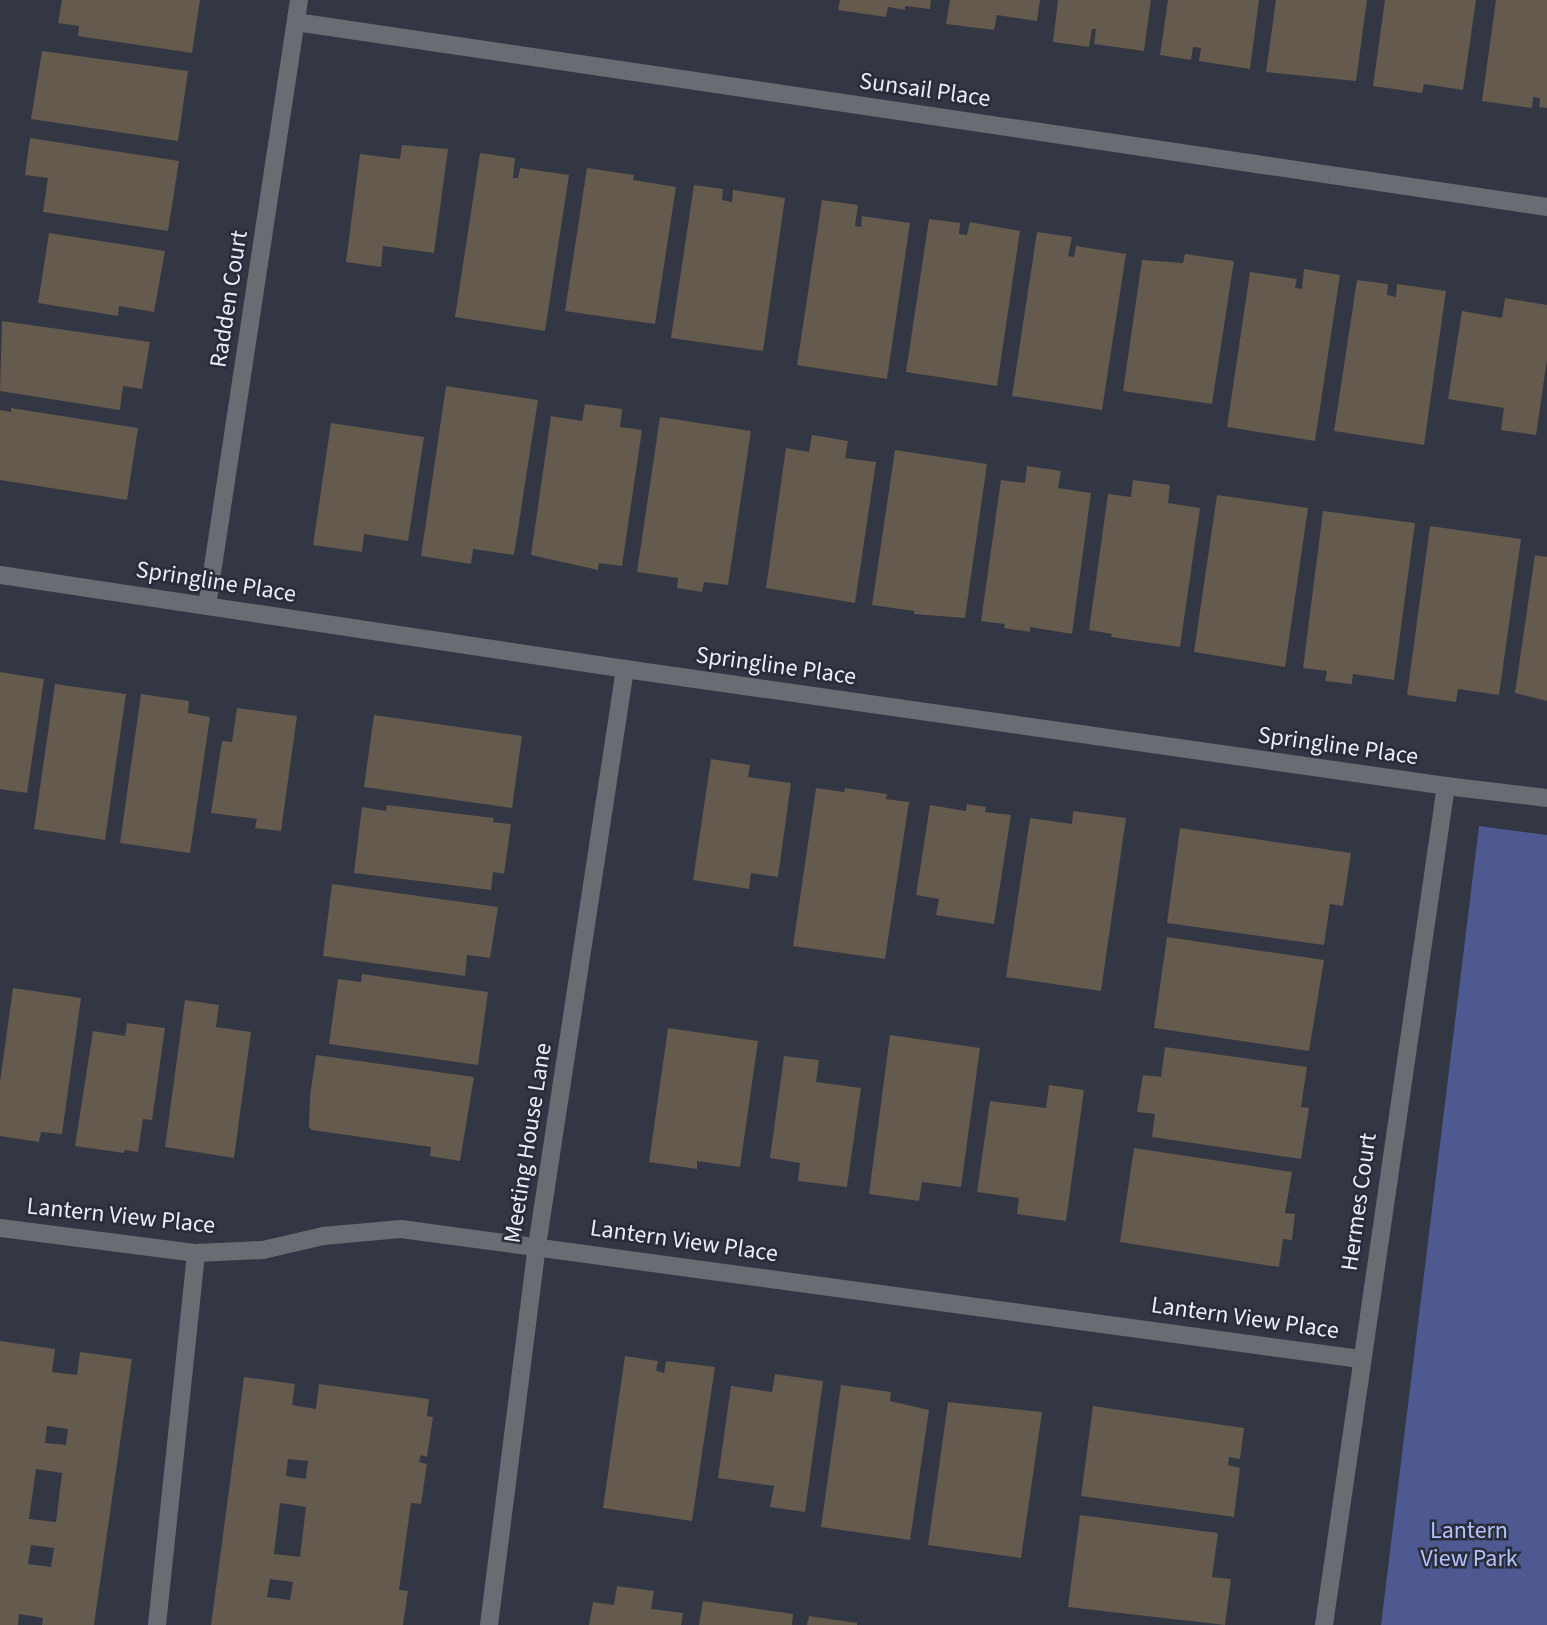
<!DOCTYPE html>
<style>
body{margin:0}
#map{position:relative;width:1547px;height:1625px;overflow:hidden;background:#333643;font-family:"Source Sans 3",sans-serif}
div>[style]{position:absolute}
.green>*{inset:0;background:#4e5891}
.building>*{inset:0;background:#645a4d}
.lane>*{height:18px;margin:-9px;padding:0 9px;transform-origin:9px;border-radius:9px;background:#6a6c73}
.street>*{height:18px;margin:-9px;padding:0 9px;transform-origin:9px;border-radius:9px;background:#6a6c73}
span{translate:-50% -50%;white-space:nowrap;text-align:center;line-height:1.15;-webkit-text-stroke:5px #292c39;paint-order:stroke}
.street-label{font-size:24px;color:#ebedf6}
.park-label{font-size:24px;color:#b5c1fa}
</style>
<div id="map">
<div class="green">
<i style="clip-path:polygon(1479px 826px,1547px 835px,1547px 1625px,1381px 1625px)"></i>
</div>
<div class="building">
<i style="clip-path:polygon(62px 0,200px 0,192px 53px,78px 36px,79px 26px,58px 23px)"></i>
<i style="clip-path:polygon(840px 0,931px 0,930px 9px,905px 6px,905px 10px,888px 7px,886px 17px,838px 10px)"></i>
<i style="clip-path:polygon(950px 0,1040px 0,1037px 21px,997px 15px,994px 30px,946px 24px)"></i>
<i style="clip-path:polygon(1058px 0,1151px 0,1144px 51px,1094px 44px,1096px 29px,1092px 29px,1089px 47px,1053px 42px)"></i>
<i style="clip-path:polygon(1168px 0,1259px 0,1250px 69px,1199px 61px,1201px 48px,1193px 47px,1191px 60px,1160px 55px)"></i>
<i style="clip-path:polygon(1276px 0,1367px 0,1356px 81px,1266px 72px)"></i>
<i style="clip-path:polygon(1385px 0,1476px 0,1463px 90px,1424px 84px,1422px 93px,1373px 86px)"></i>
<i style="clip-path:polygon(1496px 0,1547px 0,1547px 108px,1539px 107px,1540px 98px,1533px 97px,1532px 108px,1482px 101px)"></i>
<i style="clip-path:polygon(42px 51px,188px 71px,178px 141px,31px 119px)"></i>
<i style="clip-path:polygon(30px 138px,179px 161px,168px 231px,43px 212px,48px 178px,25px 175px)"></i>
<i style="clip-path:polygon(402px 145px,448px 149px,434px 253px,383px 246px,381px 267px,346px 262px,360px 154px,400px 159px)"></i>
<i style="clip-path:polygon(480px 153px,515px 158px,513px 178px,518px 178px,520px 168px,569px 175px,545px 331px,455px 317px)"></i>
<i style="clip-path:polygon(587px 168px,634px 175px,633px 180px,676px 187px,655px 324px,565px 311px)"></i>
<i style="clip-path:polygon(694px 185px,723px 189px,722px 200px,732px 202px,733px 190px,785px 198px,763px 351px,671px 338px)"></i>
<i style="clip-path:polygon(822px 200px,858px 205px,855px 226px,861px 227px,862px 216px,910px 223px,887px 379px,797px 365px)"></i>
<i style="clip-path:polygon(929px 219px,960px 223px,959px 234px,967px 235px,970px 222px,1020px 231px,997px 386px,906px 372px)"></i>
<i style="clip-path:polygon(1037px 232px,1072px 237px,1068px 256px,1074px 257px,1076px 246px,1126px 254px,1102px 410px,1012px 396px)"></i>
<i style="clip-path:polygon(49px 233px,165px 251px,154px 312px,119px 306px,118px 316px,38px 303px)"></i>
<i style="clip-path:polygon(1185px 254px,1234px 261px,1212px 404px,1123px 391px,1142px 260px,1183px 263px)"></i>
<i style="clip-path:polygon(1304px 269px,1340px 275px,1315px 441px,1227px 427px,1250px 272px,1297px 279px,1295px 288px,1302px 289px)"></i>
<i style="clip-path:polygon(1357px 280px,1388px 284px,1387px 295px,1396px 297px,1397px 284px,1446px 291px,1424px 445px,1334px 431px)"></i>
<i style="clip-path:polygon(1505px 298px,1547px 305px,1547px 360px,1536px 435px,1501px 430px,1504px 408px,1448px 399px,1462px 311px,1502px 318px)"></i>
<i style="clip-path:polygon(2px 321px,150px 342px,142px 389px,123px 386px,120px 410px,0 391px)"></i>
<i style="clip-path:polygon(446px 386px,538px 400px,514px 555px,473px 549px,471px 564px,421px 556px)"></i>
<i style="clip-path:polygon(585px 404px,622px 409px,620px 427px,642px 430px,622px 566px,599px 563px,598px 570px,531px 555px,551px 416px,582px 421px)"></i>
<i style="clip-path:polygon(11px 408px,138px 428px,127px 500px,0 480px,0 410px,11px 412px)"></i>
<i style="clip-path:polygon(660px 417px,751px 431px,728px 585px,704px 582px,702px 592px,677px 588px,678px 578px,637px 572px)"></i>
<i style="clip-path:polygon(331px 423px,424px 437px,408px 541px,364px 534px,362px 552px,313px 545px)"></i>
<i style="clip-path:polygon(812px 435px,848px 441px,845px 458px,876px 462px,855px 603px,766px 588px,786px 448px,809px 452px)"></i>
<i style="clip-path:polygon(895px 450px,987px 464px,965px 618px,914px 614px,914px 611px,872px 605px)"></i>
<i style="clip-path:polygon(1027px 466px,1061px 471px,1058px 488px,1091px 493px,1072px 634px,1030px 627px,1030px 632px,1004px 628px,1005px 624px,981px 621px,1001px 480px,1025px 483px)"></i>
<i style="clip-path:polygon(1133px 480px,1170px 485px,1168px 503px,1200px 508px,1180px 647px,1111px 637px,1112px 634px,1089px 630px,1108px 494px,1131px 497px)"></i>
<i style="clip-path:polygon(1217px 495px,1308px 508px,1285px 667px,1194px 652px)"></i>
<i style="clip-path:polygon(1323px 511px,1415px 523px,1394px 680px,1353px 674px,1352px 684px,1325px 681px,1327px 671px,1303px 668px)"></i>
<i style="clip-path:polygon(1430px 526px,1521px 539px,1499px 695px,1458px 689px,1456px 702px,1407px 695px)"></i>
<i style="clip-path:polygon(1535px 555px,1547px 557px,1547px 701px,1515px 693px)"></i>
<i style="clip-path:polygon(0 672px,44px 679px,27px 793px,0 789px)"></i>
<i style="clip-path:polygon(55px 684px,126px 694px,105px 840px,34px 829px)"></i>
<i style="clip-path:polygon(141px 694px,189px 701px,188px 713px,210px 717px,190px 853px,120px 843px)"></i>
<i style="clip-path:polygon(237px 708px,297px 716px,281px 831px,255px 828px,257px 819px,211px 813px,222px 741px,232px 742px)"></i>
<i style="clip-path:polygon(374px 715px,522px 736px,512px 808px,364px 787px)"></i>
<i style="clip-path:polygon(711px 759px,750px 765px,748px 777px,791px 783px,778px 877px,751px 873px,749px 889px,693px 880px)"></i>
<i style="clip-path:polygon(816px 788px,844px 792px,845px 788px,887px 794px,886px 799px,909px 802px,885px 959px,793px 946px)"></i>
<i style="clip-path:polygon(967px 804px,986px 807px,985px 812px,1011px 815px,994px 924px,936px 915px,939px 899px,916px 895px,930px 805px,966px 811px)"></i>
<i style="clip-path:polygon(387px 805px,494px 818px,493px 822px,511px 824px,504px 874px,493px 872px,491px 890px,354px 873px,362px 807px,386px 811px)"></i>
<i style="clip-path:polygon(1073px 811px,1126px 818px,1101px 991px,1006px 977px,1030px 818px,1072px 824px)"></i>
<i style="clip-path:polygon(1180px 828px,1351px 853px,1343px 906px,1330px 904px,1324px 945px,1167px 923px)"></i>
<i style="clip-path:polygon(332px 884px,498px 907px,490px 958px,467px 955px,465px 976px,323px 956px)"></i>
<i style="clip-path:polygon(1167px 937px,1324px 960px,1309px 1051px,1154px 1028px)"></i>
<i style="clip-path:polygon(362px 974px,488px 992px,478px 1065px,329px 1044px,338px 979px,361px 982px)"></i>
<i style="clip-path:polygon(13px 988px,81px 998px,62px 1134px,41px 1132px,39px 1142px,0 1136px,0 1082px)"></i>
<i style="clip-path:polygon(185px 1000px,219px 1005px,216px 1027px,251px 1032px,234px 1158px,165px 1147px)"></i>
<i style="clip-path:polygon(127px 1023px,165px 1028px,152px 1120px,143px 1119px,138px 1152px,125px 1150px,124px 1153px,75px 1146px,93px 1031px,125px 1036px)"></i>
<i style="clip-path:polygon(668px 1028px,758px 1041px,740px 1167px,697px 1161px,697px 1169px,649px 1162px)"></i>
<i style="clip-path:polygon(890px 1035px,980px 1048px,961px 1187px,922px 1182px,919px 1201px,869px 1194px)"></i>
<i style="clip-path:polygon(1165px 1047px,1307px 1067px,1301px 1107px,1309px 1108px,1301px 1159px,1152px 1137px,1155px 1114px,1137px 1112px,1143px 1075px,1161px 1077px)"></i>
<i style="clip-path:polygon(316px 1055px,474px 1077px,460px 1161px,430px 1156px,431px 1147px,312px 1130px,309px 1127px,310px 1096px)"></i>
<i style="clip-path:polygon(784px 1056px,819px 1060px,816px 1082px,861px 1088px,847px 1187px,798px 1181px,800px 1163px,770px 1158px)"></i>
<i style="clip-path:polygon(1049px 1085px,1084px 1090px,1066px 1221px,1017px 1214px,1019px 1198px,977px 1192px,990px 1101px,1046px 1108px)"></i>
<i style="clip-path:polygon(1134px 1148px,1292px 1172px,1285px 1213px,1295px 1214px,1292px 1240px,1283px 1239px,1279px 1267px,1120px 1242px)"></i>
<i style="clip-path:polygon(evenodd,0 1341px,55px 1349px,52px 1372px,77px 1375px,80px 1352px,132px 1359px,94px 1625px,42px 1625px,43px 1618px,19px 1614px,18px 1625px,0 1625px,0 1341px,47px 1426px,68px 1429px,66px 1445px,45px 1443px,47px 1426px,0 1341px,36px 1469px,62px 1473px,56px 1522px,29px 1519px,36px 1469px,0 1341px,31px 1545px,54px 1548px,51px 1567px,28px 1564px,31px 1545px)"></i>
<i style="clip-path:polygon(625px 1356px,658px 1361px,656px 1371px,664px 1373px,666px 1361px,715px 1367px,692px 1521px,603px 1508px)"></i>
<i style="clip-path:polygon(775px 1374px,823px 1381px,805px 1512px,770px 1507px,774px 1486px,718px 1478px,731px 1386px,772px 1392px)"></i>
<i style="clip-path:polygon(evenodd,244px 1377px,295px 1384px,292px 1405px,316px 1409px,319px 1384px,429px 1399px,427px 1416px,433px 1417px,427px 1457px,421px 1455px,419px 1462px,427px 1464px,421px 1504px,411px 1503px,399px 1590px,408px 1591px,403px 1625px,211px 1625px,244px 1377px,288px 1459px,308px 1461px,306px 1479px,286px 1476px,288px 1459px,244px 1377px,280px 1503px,306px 1507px,300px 1557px,274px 1554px,280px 1503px,244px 1377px,270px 1579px,293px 1582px,290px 1600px,267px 1597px,270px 1579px)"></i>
<i style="clip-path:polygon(841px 1385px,891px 1392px,890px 1401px,929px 1410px,910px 1540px,821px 1527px)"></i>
<i style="clip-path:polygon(948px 1402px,1042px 1412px,1021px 1558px,928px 1545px)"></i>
<i style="clip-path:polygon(1093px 1406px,1244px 1428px,1240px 1459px,1229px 1457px,1228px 1465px,1240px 1468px,1234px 1517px,1081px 1496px)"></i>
<i style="clip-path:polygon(1080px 1515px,1218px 1533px,1212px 1577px,1231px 1579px,1225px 1625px,1068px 1607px)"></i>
<i style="clip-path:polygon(617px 1586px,654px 1591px,651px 1609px,683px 1613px,681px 1625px,589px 1625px,593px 1602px,614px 1605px)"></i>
<i style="clip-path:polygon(703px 1601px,793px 1614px,792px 1625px,699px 1625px)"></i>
<i style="clip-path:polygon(809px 1616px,857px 1623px,857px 1625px,807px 1625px)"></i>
</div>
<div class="lane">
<i style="left:157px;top:1625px;width:374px;rotate:-84deg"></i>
</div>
<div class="street">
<i style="left:296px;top:22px;width:1265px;rotate:8.41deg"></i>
<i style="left:0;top:575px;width:632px;rotate:8.55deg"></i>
<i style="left:625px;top:669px;width:829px;rotate:8.11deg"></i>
<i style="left:1446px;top:786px;width:102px;rotate:6.8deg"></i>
<i style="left:207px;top:606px;width:613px;rotate:-81.37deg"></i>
<i style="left:0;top:1228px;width:198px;rotate:7.3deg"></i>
<i style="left:196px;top:1253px;width:67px;rotate:-2.6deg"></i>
<i style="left:263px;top:1250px;width:62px;rotate:-13.1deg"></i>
<i style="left:323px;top:1236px;width:78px;rotate:-5.1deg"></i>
<i style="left:401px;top:1229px;width:968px;rotate:7.72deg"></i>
<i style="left:489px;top:1625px;width:382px;rotate:-82.8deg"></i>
<i style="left:537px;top:1246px;width:584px;rotate:-81.33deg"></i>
<i style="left:1324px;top:1625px;width:848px;rotate:-81.73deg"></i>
</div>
<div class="street-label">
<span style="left:925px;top:90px;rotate:8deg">Sunsail Place</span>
<span style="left:229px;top:299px;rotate:-81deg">Radden Court</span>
<span style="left:216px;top:582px;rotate:9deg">Springline Place</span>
<span style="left:776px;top:666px;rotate:8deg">Springline Place</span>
<span style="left:1338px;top:746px;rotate:8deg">Springline Place</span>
<span style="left:528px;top:1143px;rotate:-81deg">Meeting House Lane</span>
<span style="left:1359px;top:1202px;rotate:-82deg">Hermes Court</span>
<span style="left:121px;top:1216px;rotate:6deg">Lantern View Place</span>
<span style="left:684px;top:1241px;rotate:8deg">Lantern View Place</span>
<span style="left:1245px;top:1318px;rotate:8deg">Lantern View Place</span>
</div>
<div class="park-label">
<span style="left:1469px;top:1545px">Lantern<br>View Park</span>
</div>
</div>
